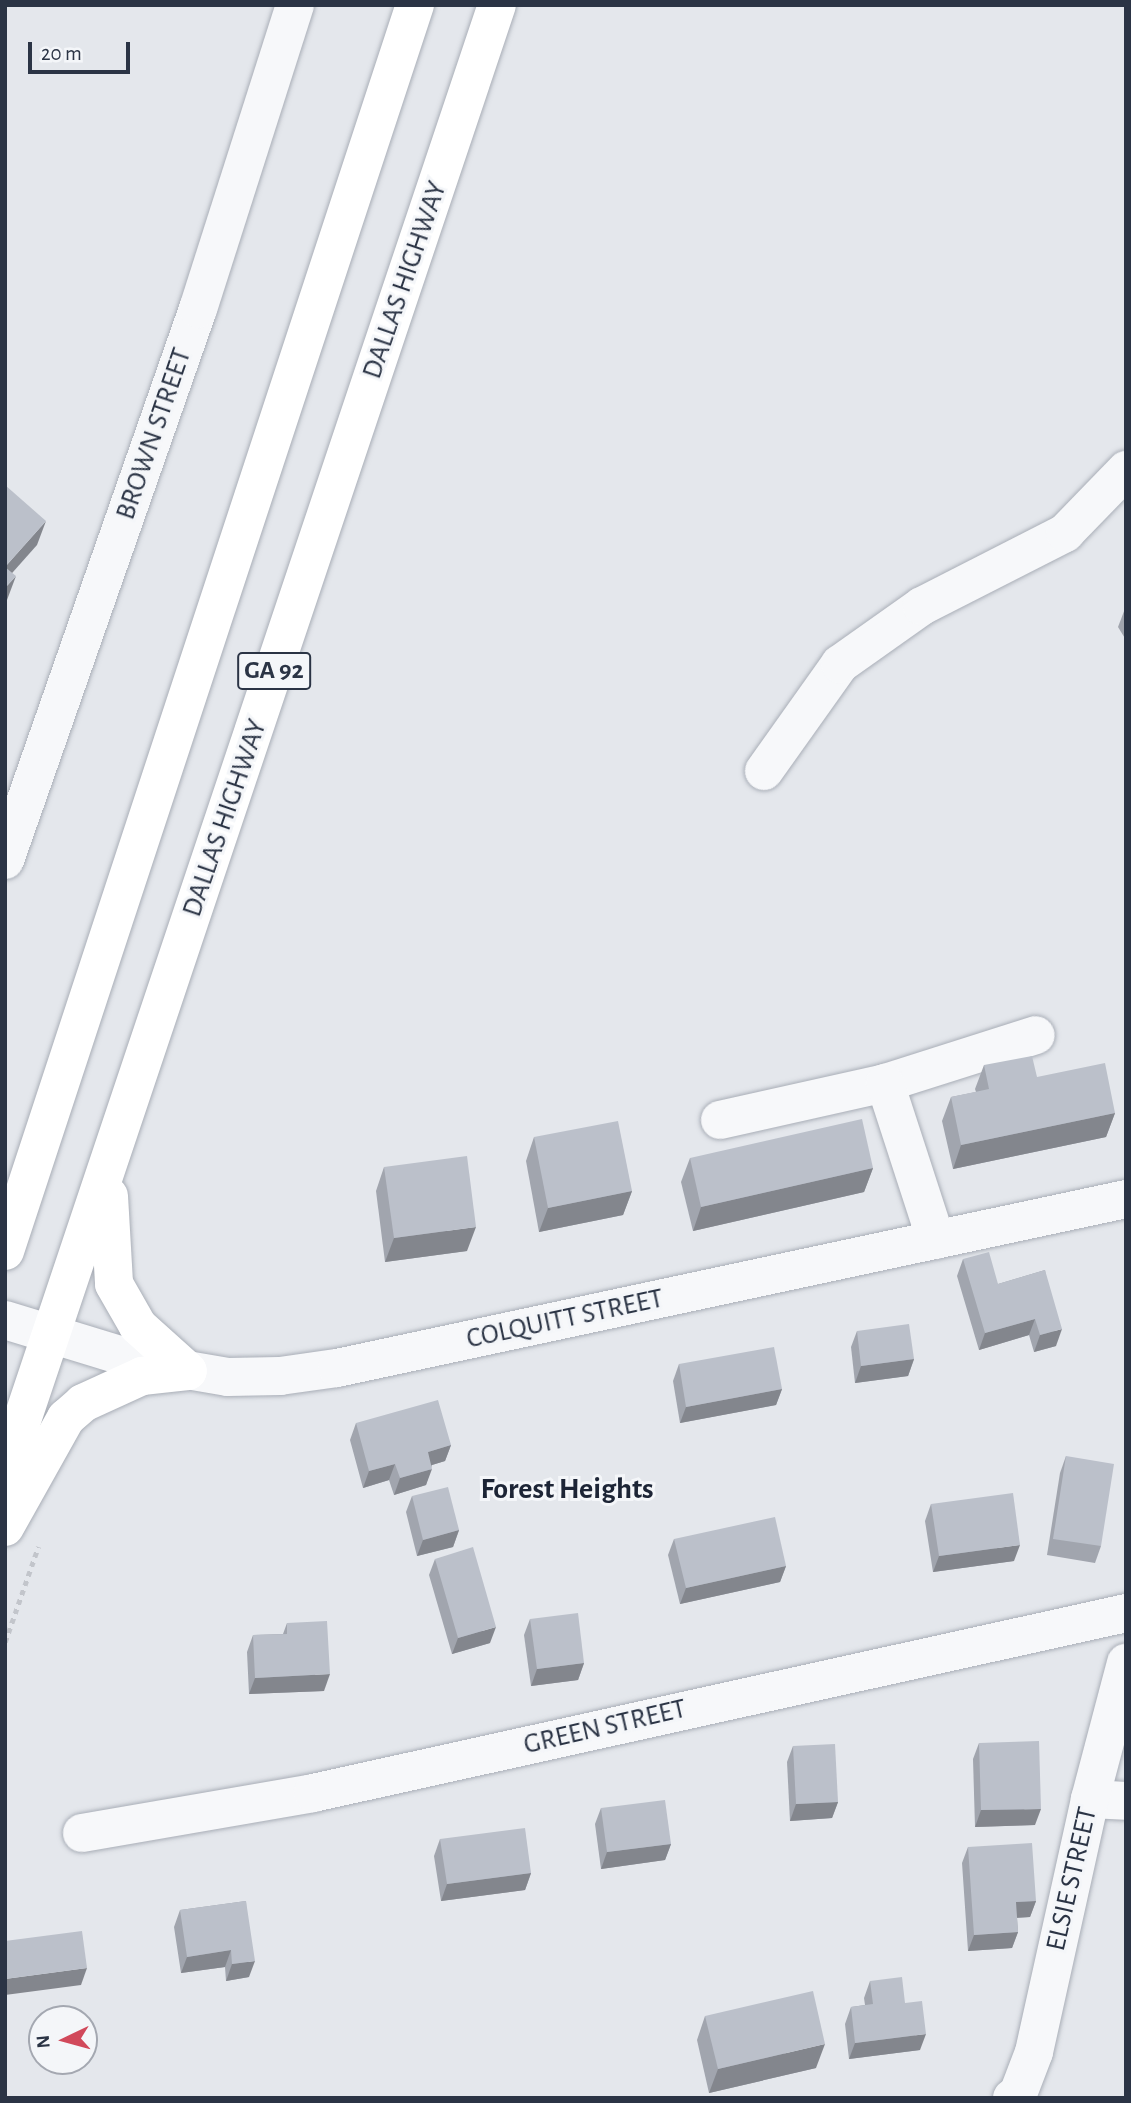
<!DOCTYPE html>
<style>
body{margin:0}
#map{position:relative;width:1131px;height:2103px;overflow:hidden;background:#e4e7ec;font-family:"Alegreya Sans",sans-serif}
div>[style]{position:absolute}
.path>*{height:4.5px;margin-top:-2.25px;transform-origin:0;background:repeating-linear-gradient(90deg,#c2c5cb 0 5px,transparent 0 10px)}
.roads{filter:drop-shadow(0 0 2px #a9aeb7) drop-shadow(0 0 2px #a9aeb7)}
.minor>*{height:38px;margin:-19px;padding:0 19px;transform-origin:19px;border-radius:19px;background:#f7f8fa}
.major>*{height:38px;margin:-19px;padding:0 19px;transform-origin:19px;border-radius:19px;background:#fff}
.wall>*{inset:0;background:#a1a5ae}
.shaded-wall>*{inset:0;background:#83868d}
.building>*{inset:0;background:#bbc0ca}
span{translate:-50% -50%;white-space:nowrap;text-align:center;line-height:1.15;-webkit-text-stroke:6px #f4f6f9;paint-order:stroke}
.shield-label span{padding:2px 5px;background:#f4f6f9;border:2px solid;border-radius:5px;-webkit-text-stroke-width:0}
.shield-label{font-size:26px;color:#2b3445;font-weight:700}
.street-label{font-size:28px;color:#2b3445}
.neighbourhood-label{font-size:30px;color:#1d2536;font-weight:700}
.frame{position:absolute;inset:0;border:7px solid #2b3445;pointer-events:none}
.north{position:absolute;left:28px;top:2005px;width:70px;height:70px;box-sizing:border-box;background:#f4f6f9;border:2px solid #a4a8b1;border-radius:50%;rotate:265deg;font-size:19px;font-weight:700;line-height:28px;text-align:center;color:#2b3445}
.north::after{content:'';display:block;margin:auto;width:24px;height:32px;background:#d1495b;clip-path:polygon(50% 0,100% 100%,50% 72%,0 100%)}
.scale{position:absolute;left:28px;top:42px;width:102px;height:32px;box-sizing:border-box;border:4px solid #2b3445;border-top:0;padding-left:9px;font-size:21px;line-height:24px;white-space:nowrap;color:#2b3445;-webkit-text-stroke:5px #f4f6f9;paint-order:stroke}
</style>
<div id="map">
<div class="path">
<i style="left:5px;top:1642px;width:101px;rotate:-70.8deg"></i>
</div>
<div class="roads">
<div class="minor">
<i style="left:764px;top:771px;width:131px;rotate:-54.6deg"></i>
<i style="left:840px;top:664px;width:100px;rotate:-35.3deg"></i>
<i style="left:922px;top:606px;width:161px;rotate:-27deg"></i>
<i style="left:1065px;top:533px;width:88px;rotate:-45.9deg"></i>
<i style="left:5px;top:860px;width:584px;rotate:-70.7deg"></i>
<i style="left:198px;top:309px;width:319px;rotate:-72.3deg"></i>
<i style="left:885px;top:1083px;width:158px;rotate:-17.6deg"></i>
<i style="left:720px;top:1120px;width:169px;rotate:-12.6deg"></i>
<i style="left:885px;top:1083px;width:165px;rotate:72deg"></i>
<i style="left:5px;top:1320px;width:147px;rotate:17deg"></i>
<i style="left:146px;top:1363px;width:83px;rotate:9.7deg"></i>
<i style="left:228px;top:1377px;width:52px;rotate:-1.1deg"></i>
<i style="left:280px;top:1376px;width:58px;rotate:-8deg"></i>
<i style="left:337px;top:1368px;width:807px;rotate:-12.09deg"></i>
<i style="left:1090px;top:1799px;width:36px;rotate:3deg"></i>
<i style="left:82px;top:1833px;width:234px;rotate:-9.8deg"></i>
<i style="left:313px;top:1793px;width:833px;rotate:-12.48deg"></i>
<i style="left:1012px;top:2098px;width:7px;rotate:-34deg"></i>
<i style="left:1018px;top:2094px;width:45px;rotate:-69.1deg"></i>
<i style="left:1034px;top:2052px;width:259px;rotate:-77.5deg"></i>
<i style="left:1090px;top:1799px;width:141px;rotate:-75.2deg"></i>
</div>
<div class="major">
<i style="left:109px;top:1196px;width:88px;rotate:86.7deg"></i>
<i style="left:114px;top:1284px;width:48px;rotate:60.3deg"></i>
<i style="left:138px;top:1326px;width:67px;rotate:42deg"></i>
<i style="left:5px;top:1251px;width:1312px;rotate:-71.79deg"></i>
<i style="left:5px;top:1471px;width:1546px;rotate:-71.45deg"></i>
<i style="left:5px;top:1527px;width:125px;rotate:-60.8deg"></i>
<i style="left:66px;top:1418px;width:23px;rotate:-41deg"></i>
<i style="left:83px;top:1403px;width:65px;rotate:-24.6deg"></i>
<i style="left:142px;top:1376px;width:46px;rotate:-6.2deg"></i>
</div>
</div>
<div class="wall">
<i style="clip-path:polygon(1126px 606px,1126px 640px,1118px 627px)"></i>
<i style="clip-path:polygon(984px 1065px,1037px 1077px,1115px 1113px,1106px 1137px,953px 1169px,942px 1121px,951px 1097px,976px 1092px,975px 1089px)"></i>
<i style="clip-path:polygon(534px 1137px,632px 1191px,623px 1215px,539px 1232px,526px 1161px)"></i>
<i style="clip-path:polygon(690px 1158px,873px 1168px,864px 1192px,693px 1231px,681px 1182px)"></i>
<i style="clip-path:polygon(384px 1167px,467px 1251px,385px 1262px,376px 1191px)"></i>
<i style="clip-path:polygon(963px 1259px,998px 1284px,1045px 1270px,1056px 1346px,1034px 1352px,1029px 1335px,979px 1350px,957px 1276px)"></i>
<i style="clip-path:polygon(857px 1331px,914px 1359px,908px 1376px,855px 1383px,851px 1347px)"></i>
<i style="clip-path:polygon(679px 1364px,782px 1389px,776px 1405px,680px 1423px,673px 1381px)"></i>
<i style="clip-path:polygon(356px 1423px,451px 1445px,445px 1461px,432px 1465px,426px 1485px,394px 1495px,389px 1480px,363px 1488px,350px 1440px)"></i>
<i style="clip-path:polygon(1066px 1456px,1101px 1546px,1095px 1563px,1047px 1555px,1060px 1473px)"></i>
<i style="clip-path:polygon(412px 1496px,459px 1530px,453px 1547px,417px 1556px,406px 1512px)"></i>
<i style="clip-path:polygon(931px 1504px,1014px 1561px,933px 1572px,925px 1521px)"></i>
<i style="clip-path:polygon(674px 1539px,786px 1566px,780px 1582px,680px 1604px,668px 1555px)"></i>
<i style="clip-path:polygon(435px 1559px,490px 1643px,452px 1654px,429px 1575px)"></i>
<i style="clip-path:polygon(530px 1619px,584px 1663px,578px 1680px,531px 1686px,524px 1635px)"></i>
<i style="clip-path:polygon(287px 1623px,324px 1691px,249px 1694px,247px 1652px,253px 1635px,283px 1634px)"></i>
<i style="clip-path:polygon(979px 1743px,1035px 1825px,975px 1827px,973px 1759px)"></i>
<i style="clip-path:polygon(793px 1746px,838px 1802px,832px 1818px,790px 1821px,787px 1762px)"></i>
<i style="clip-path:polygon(601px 1808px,671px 1844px,665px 1860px,601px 1869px,595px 1824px)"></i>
<i style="clip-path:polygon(440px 1839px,531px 1873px,525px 1890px,441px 1901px,434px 1856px)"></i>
<i style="clip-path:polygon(968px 1847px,1036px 1901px,1030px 1917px,1017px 1918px,1018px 1932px,1012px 1948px,968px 1951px,962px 1863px)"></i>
<i style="clip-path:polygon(246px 1901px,249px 1977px,226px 1981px,225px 1967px,181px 1973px,174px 1927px,180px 1910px)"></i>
<i style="clip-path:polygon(870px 1981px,905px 2003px,920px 2050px,849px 2059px,845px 2024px,851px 2007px,865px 2005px,864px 1998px)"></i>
<i style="clip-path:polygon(705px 2016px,816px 2068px,709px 2093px,697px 2040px)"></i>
</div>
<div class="shaded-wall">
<i style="clip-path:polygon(46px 521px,37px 545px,5px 581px,5px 567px)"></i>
<i style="clip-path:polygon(16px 576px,7px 600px,5px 602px,5px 588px)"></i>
<i style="clip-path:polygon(1115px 1113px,1106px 1137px,953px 1169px,961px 1145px)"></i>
<i style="clip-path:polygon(873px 1168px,864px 1192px,693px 1231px,701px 1207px)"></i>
<i style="clip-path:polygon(632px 1191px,623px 1215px,539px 1232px,548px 1208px)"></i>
<i style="clip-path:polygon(476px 1227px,467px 1251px,385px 1262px,394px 1238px)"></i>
<i style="clip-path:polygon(1035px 1319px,1029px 1335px,979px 1350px,985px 1333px)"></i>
<i style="clip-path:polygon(1062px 1329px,1056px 1346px,1034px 1352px,1040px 1335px)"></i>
<i style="clip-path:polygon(914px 1359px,908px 1376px,855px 1383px,861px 1366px)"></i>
<i style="clip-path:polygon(782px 1389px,776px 1405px,680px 1423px,686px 1407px)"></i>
<i style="clip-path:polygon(451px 1445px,445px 1461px,422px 1468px,428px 1452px)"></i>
<i style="clip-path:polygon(395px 1464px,389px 1480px,363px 1488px,369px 1471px)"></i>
<i style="clip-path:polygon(432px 1469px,426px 1485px,394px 1495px,400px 1478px)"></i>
<i style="clip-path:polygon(459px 1530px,453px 1547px,417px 1556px,423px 1540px)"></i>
<i style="clip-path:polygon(1020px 1545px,1014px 1561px,933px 1572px,939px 1556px)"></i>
<i style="clip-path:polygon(786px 1566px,780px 1582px,680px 1604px,686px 1588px)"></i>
<i style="clip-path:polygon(496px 1627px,490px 1643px,452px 1654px,458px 1638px)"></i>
<i style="clip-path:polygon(584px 1663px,578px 1680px,531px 1686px,537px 1669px)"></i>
<i style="clip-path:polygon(330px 1674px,324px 1691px,249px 1694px,255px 1678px)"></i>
<i style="clip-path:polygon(838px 1802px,832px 1818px,790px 1821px,796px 1804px)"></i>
<i style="clip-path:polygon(1041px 1809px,1035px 1825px,975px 1827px,981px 1810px)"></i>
<i style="clip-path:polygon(671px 1844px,665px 1860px,601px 1869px,607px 1852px)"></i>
<i style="clip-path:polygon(531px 1873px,525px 1890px,441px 1901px,447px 1884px)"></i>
<i style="clip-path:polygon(1036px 1901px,1030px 1917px,1010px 1918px,1016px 1902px)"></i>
<i style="clip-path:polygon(1018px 1932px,1012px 1948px,968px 1951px,974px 1935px)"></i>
<i style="clip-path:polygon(231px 1950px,225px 1967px,181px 1973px,187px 1957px)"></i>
<i style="clip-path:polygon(255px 1961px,249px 1977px,226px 1981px,232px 1964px)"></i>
<i style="clip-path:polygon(87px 1968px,81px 1985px,5px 1995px,5px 1979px)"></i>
<i style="clip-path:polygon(926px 2034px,920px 2050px,849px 2059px,855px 2043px)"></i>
<i style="clip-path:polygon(825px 2044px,816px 2068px,709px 2093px,718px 2069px)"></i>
</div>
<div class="building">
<i style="clip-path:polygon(5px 485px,46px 521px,5px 567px)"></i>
<i style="clip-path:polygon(5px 567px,16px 576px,5px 588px)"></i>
<i style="clip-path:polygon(1032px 1056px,1037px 1077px,1105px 1063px,1115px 1113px,961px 1145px,951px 1097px,989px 1089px,984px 1065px)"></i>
<i style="clip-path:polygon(862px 1119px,873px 1168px,701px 1207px,690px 1158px)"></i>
<i style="clip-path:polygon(618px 1121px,632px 1191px,548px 1208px,534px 1137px)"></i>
<i style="clip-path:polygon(467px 1156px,476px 1227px,394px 1238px,384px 1167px)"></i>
<i style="clip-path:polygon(989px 1252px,998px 1284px,1045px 1270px,1062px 1329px,1040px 1335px,1035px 1319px,985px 1333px,963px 1259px)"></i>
<i style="clip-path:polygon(909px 1324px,914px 1359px,861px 1366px,857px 1331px)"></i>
<i style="clip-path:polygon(774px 1347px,782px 1389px,686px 1407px,679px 1364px)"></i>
<i style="clip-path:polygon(438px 1400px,451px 1445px,428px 1452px,432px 1469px,400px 1478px,395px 1464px,369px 1471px,356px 1423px)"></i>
<i style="clip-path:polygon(1066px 1456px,1114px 1464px,1101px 1546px,1053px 1539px)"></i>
<i style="clip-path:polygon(448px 1487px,459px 1530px,423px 1540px,412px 1496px)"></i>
<i style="clip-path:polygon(1013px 1493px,1020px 1545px,939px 1556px,931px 1504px)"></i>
<i style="clip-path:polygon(775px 1517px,786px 1566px,686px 1588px,674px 1539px)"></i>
<i style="clip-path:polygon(473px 1547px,496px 1627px,458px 1638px,435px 1559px)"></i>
<i style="clip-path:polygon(578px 1613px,584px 1663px,537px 1669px,530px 1619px)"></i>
<i style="clip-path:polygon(327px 1621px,330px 1674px,255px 1678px,253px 1635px,287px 1634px,287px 1623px)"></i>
<i style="clip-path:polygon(1039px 1741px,1041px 1809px,981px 1810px,979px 1743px)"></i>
<i style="clip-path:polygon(835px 1744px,838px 1802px,796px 1804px,793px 1746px)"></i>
<i style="clip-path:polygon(665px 1800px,671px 1844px,607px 1852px,601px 1808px)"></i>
<i style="clip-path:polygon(525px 1828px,531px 1873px,447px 1884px,440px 1839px)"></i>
<i style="clip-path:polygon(1032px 1843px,1036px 1901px,1016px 1902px,1018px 1932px,974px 1935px,968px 1847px)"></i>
<i style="clip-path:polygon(246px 1901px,255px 1961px,232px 1964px,231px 1950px,187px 1957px,180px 1910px)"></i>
<i style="clip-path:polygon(82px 1931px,87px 1968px,5px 1979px,5px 1941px)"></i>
<i style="clip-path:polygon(902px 1977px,905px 2003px,922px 2001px,926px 2034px,855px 2043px,851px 2007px,873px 2004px,870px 1981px)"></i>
<i style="clip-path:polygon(813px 1991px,825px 2044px,718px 2069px,705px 2016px)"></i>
</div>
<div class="shield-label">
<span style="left:274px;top:671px">GA 92</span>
</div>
<div class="street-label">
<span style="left:405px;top:280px;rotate:-71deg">DALLAS HIGHWAY</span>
<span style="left:154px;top:434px;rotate:-71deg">BROWN STREET</span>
<span style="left:225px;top:818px;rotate:-71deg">DALLAS HIGHWAY</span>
<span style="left:565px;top:1319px;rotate:-12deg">COLQUITT STREET</span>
<span style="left:605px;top:1727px;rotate:-13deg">GREEN STREET</span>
<span style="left:1072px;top:1879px;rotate:-77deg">ELSIE STREET</span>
</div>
<div class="neighbourhood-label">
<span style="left:567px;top:1489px">Forest Heights</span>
</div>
<div class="frame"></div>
<div class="north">N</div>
<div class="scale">20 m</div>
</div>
